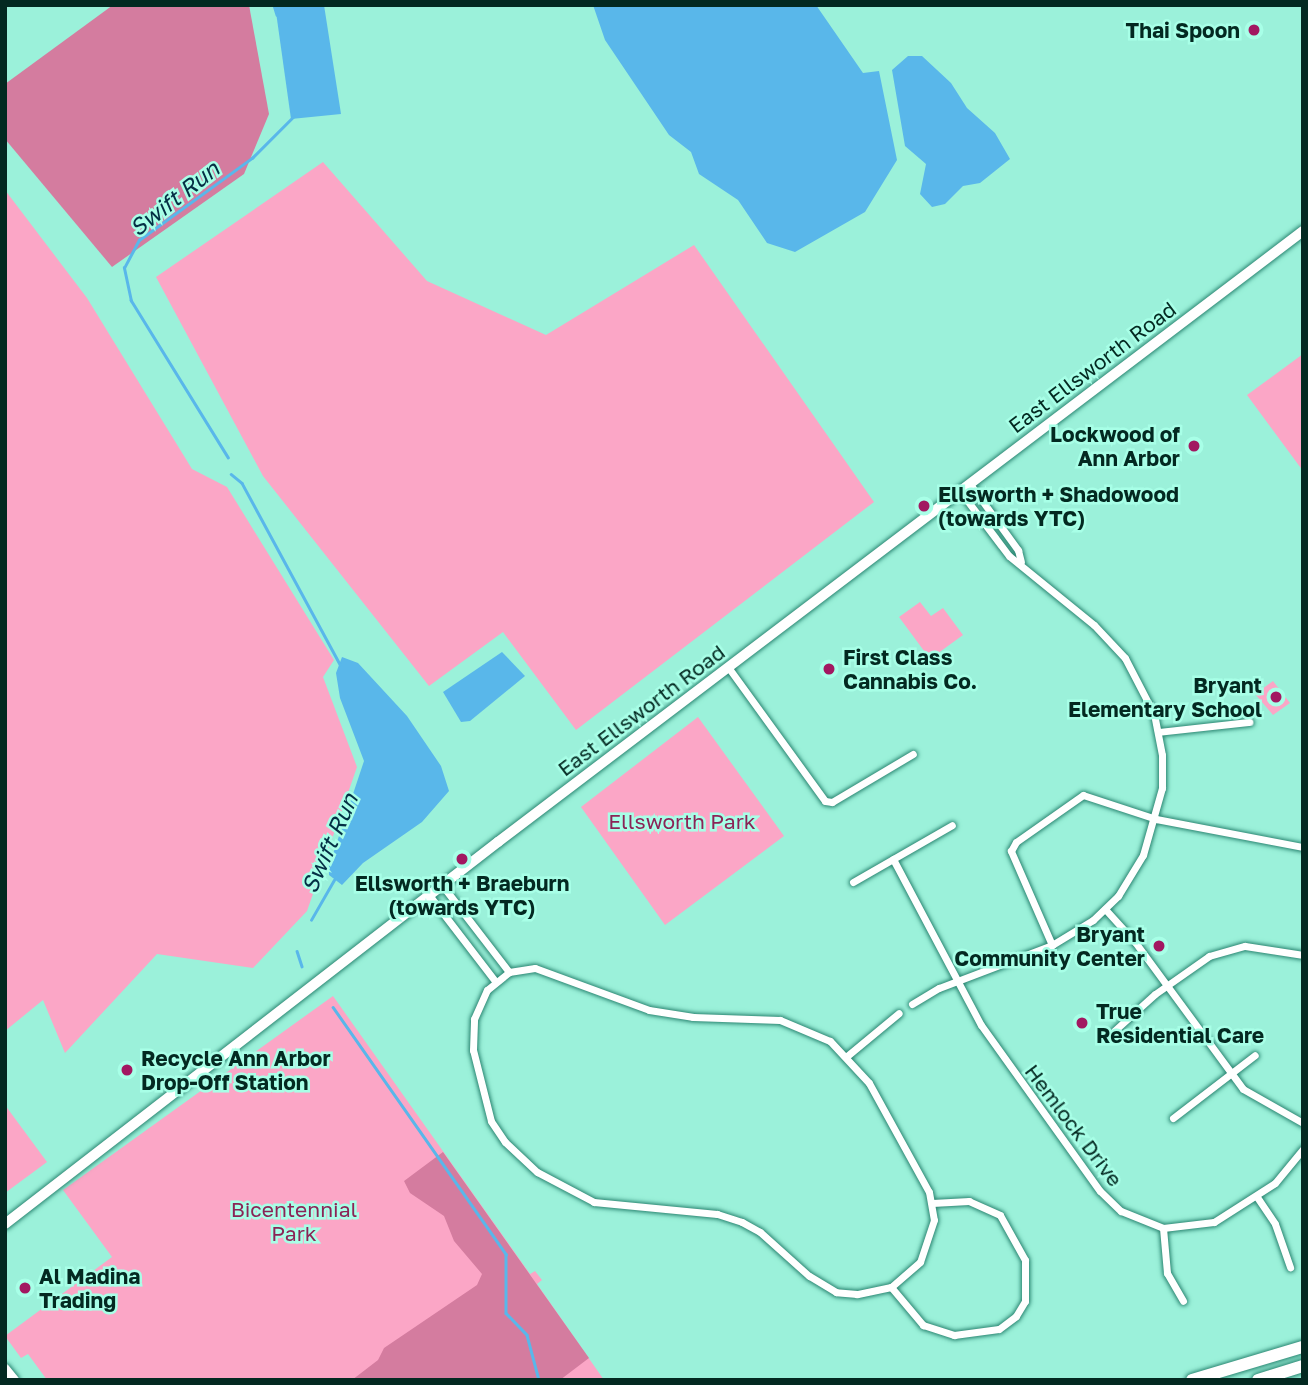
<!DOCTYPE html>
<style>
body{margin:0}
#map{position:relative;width:1308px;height:1385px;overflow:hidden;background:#9bf1da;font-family:"Golos Text",sans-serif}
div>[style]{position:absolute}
.green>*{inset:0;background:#fba6c6}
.forest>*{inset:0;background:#d47c9f}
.water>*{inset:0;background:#59b7ea}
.stream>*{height:2.5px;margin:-1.25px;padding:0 1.25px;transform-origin:1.25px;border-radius:1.25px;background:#59b7ea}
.roads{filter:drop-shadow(0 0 2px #2b8672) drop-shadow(0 0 2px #2b8672)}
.street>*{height:7px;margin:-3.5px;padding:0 3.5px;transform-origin:3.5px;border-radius:3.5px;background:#fff}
.secondary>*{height:10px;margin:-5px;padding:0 5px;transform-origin:5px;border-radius:5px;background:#fff}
.highway>*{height:12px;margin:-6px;padding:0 6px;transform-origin:6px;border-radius:6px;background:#fff}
.dots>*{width:19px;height:19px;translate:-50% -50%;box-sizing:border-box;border:4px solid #a8ffe7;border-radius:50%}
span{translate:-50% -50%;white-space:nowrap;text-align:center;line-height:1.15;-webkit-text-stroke:5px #a8ffe7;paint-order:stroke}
.poi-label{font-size:21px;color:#032921;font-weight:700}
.right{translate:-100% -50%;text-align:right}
.left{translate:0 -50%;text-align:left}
.street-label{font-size:21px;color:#032921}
.park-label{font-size:21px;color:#8b2456}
.water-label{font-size:23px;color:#042f44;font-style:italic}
.frame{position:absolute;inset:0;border:7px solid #032921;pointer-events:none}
</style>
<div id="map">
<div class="green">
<i style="clip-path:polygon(323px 162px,427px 281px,546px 335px,694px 245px,874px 502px,576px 730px,503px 632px,429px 686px,263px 476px,156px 277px)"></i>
<i style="clip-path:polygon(5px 190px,87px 298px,192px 469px,227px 487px,334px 660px,323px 677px,357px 767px,307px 911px,253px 968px,157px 954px,65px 1053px,43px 1000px,5px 1031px)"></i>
<i style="clip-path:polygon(1303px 354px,1303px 471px,1247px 395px)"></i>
<i style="clip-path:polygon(920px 602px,931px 616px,943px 608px,963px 635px,930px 659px,899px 617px)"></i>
<i style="clip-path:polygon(1273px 681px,1290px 703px,1273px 715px,1255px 694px)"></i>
<i style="clip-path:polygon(698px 717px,784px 836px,665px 925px,581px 807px)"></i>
<i style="clip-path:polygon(333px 996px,530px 1274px,535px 1271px,542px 1280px,537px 1284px,604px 1380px,47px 1380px,28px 1354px,21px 1358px,5px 1336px,112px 1257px,63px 1190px)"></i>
<i style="clip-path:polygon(5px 1105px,47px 1162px,5px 1193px)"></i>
</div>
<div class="forest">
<i style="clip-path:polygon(113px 5px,249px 5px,269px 114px,244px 174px,112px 267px,5px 139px,5px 84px)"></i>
<i style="clip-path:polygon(443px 1152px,589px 1358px,560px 1380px,352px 1380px,378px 1360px,384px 1348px,477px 1285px,482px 1274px,454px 1241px,444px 1216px,410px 1193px,404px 1181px)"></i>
</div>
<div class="water">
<i style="clip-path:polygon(275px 5px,324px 5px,341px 114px,291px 119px)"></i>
<i style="clip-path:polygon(593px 5px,816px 5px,863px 73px,879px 71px,897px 160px,865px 212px,795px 252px,767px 243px,738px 200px,699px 174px,691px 152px,669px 135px,605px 40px)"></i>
<i style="clip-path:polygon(908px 56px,922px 56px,951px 83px,967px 108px,995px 133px,1010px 159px,980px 183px,963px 186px,945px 204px,932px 207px,920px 194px,926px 164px,905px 146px,892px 70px)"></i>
<i style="clip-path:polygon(502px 652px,525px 676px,470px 721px,461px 722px,443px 692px)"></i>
<i style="clip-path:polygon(342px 657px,358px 663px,407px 716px,441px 766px,449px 791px,422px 822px,363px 863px,342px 885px,329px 875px,329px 866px,364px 761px,340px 698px,336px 673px)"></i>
</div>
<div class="stream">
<i style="left:274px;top:5px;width:10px;rotate:73deg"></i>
<i style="left:228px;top:458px;width:185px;rotate:-121.7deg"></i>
<i style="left:131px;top:301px;width:34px;rotate:-102deg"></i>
<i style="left:124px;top:268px;width:32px;rotate:-62deg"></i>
<i style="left:139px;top:240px;width:140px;rotate:-36deg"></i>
<i style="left:252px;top:158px;width:58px;rotate:-45deg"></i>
<i style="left:231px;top:474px;width:14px;rotate:39deg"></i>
<i style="left:242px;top:483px;width:206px;rotate:61.6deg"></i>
<i style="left:311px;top:920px;width:46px;rotate:-60.1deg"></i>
<i style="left:297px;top:951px;width:16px;rotate:72deg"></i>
<i style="left:333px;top:1007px;width:302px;rotate:55deg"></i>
<i style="left:506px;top:1254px;width:59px;rotate:90deg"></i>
<i style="left:506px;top:1313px;width:30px;rotate:46deg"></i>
<i style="left:527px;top:1335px;width:47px;rotate:75.1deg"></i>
</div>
<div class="roads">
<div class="street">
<i style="left:970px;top:484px;width:82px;rotate:54deg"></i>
<i style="left:1018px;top:550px;width:12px;rotate:76deg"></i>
<i style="left:728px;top:667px;width:165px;rotate:54.1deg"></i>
<i style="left:825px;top:801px;width:7px;rotate:8deg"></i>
<i style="left:832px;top:802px;width:94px;rotate:-30.7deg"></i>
<i style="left:1158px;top:732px;width:92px;rotate:-6.3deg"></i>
<i style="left:893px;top:859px;width:188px;rotate:62.1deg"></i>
<i style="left:981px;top:1025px;width:204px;rotate:54.4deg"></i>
<i style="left:1100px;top:1191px;width:29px;rotate:44deg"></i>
<i style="left:1121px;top:1211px;width:45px;rotate:22deg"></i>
<i style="left:1163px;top:1228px;width:51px;rotate:-6.7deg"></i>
<i style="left:1214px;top:1222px;width:72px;rotate:-32.6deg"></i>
<i style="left:1275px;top:1183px;width:44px;rotate:-50.5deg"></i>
<i style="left:853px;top:882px;width:114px;rotate:-29.9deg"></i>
<i style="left:442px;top:885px;width:110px;rotate:52.4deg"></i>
<i style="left:429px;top:895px;width:108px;rotate:52.5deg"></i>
<i style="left:1105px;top:909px;width:45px;rotate:47.7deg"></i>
<i style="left:1135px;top:942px;width:182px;rotate:53.7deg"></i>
<i style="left:1243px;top:1089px;width:69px;rotate:29.5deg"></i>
<i style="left:1052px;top:945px;width:103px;rotate:-113.6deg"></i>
<i style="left:1011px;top:851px;width:10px;rotate:-61deg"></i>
<i style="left:1016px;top:842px;width:82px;rotate:-35deg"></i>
<i style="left:1083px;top:795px;width:77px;rotate:18.2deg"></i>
<i style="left:1156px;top:819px;width:150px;rotate:10.8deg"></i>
<i style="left:535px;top:968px;width:121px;rotate:20.2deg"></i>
<i style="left:649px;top:1010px;width:45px;rotate:9deg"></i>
<i style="left:693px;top:1017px;width:87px;rotate:2deg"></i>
<i style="left:780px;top:1020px;width:54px;rotate:22.8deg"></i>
<i style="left:830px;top:1041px;width:57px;rotate:47.1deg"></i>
<i style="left:869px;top:1083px;width:124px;rotate:61.2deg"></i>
<i style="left:929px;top:1192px;width:28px;rotate:80deg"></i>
<i style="left:934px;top:1220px;width:44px;rotate:108.4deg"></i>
<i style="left:920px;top:1262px;width:38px;rotate:139deg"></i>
<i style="left:891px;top:1287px;width:35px;rotate:168deg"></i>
<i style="left:857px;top:1294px;width:21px;rotate:-175deg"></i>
<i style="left:836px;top:1292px;width:31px;rotate:-149deg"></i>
<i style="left:809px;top:1276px;width:66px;rotate:-138.1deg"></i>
<i style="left:760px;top:1232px;width:21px;rotate:-151deg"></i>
<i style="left:742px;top:1222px;width:26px;rotate:-162deg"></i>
<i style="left:717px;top:1214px;width:124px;rotate:-174.4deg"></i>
<i style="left:594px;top:1202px;width:64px;rotate:-152.2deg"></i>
<i style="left:537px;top:1172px;width:44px;rotate:-136.8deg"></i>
<i style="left:505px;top:1142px;width:25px;rotate:-124deg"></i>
<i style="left:491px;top:1121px;width:73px;rotate:-104.2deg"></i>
<i style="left:473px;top:1050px;width:31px;rotate:-88deg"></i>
<i style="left:474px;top:1019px;width:32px;rotate:-66deg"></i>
<i style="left:487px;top:990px;width:28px;rotate:-39deg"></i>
<i style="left:509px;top:972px;width:26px;rotate:-9deg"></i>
<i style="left:912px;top:1004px;width:31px;rotate:-31deg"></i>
<i style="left:939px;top:988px;width:121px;rotate:-20.8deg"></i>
<i style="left:1052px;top:945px;width:48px;rotate:-31.4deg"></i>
<i style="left:1093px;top:920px;width:35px;rotate:-44deg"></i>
<i style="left:1118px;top:896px;width:48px;rotate:-58.6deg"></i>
<i style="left:1143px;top:855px;width:70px;rotate:-74.2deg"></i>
<i style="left:1162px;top:788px;width:33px;rotate:-90deg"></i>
<i style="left:1162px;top:755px;width:42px;rotate:-101deg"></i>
<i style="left:1154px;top:714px;width:63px;rotate:-117.4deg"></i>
<i style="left:1125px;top:658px;width:45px;rotate:-133.2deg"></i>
<i style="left:1094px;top:625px;width:109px;rotate:-140.9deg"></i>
<i style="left:1009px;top:556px;width:81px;rotate:-127deg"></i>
<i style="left:1114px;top:1031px;width:55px;rotate:-42.1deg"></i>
<i style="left:1155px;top:994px;width:66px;rotate:-35.1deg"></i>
<i style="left:1209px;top:956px;width:37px;rotate:-16deg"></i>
<i style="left:1245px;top:946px;width:59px;rotate:8.8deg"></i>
<i style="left:847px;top:1056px;width:67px;rotate:-39.6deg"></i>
<i style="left:1173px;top:1118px;width:103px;rotate:-37.5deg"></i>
<i style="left:1257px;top:1197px;width:32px;rotate:56deg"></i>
<i style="left:1275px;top:1224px;width:46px;rotate:70.8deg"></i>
<i style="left:1163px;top:1228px;width:45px;rotate:84.9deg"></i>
<i style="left:1167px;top:1273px;width:32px;rotate:60deg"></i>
<i style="left:891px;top:1287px;width:50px;rotate:49.9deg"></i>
<i style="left:923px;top:1325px;width:33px;rotate:18deg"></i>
<i style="left:954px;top:1335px;width:45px;rotate:-7.6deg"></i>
<i style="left:999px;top:1329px;width:21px;rotate:-37deg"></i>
<i style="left:1016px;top:1316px;width:17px;rotate:-59deg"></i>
<i style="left:1025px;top:1301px;width:41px;rotate:-90deg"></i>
<i style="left:1025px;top:1260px;width:51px;rotate:-119.1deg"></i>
<i style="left:1000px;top:1215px;width:34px;rotate:-156deg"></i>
<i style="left:969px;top:1201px;width:37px;rotate:177deg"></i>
</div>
<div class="secondary">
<i style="left:5px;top:1224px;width:624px;rotate:-37.77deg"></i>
<i style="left:498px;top:842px;width:1011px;rotate:-37.2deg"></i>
<i style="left:5px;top:1369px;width:14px;rotate:51deg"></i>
</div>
<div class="highway">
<i style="left:1192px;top:1380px;width:116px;rotate:-16.6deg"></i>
<i style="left:1258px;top:1380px;width:47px;rotate:-17.3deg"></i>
</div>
</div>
<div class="dots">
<i style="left:1254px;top:30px;background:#a21861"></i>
<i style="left:1194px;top:446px;background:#a21861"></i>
<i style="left:924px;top:506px;background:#a21861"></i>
<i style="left:829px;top:669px;background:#a21861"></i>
<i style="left:1276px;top:697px;background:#a21861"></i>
<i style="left:462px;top:859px;background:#a21861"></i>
<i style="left:1159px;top:946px;background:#a21861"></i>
<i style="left:1082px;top:1023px;background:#a21861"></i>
<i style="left:127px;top:1070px;background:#a21861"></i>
<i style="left:25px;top:1288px;background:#a21861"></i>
</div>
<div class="poi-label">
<span class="right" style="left:1240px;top:30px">Thai Spoon</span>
<span class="right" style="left:1180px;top:446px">Lockwood of<br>Ann Arbor</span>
<span class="left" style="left:938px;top:506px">Ellsworth + Shadowood<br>(towards YTC)</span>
<span class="left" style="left:843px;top:669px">First Class<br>Cannabis Co.</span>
<span class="right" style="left:1262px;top:697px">Bryant<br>Elementary School</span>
<span style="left:462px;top:895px">Ellsworth + Braeburn<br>(towards YTC)</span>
<span class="right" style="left:1145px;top:946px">Bryant<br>Community Center</span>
<span class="left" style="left:1096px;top:1023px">True<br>Residential Care</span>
<span class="left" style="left:141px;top:1070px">Recycle Ann Arbor<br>Drop-Off Station</span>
<span class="left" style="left:39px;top:1288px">Al Madina<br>Trading</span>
</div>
<div class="street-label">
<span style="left:1092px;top:367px;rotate:-37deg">East Ellsworth Road</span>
<span style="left:641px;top:710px;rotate:-37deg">East Ellsworth Road</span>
<span style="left:1074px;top:1125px;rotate:53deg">Hemlock Drive</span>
</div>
<div class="park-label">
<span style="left:682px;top:821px">Ellsworth Park</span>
<span style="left:294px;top:1221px">Bicentennial<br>Park</span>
</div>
<div class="water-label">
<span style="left:174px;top:198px;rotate:-38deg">Swift Run</span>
<span style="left:329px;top:843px;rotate:-66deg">Swift Run</span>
</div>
<div class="frame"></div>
</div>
